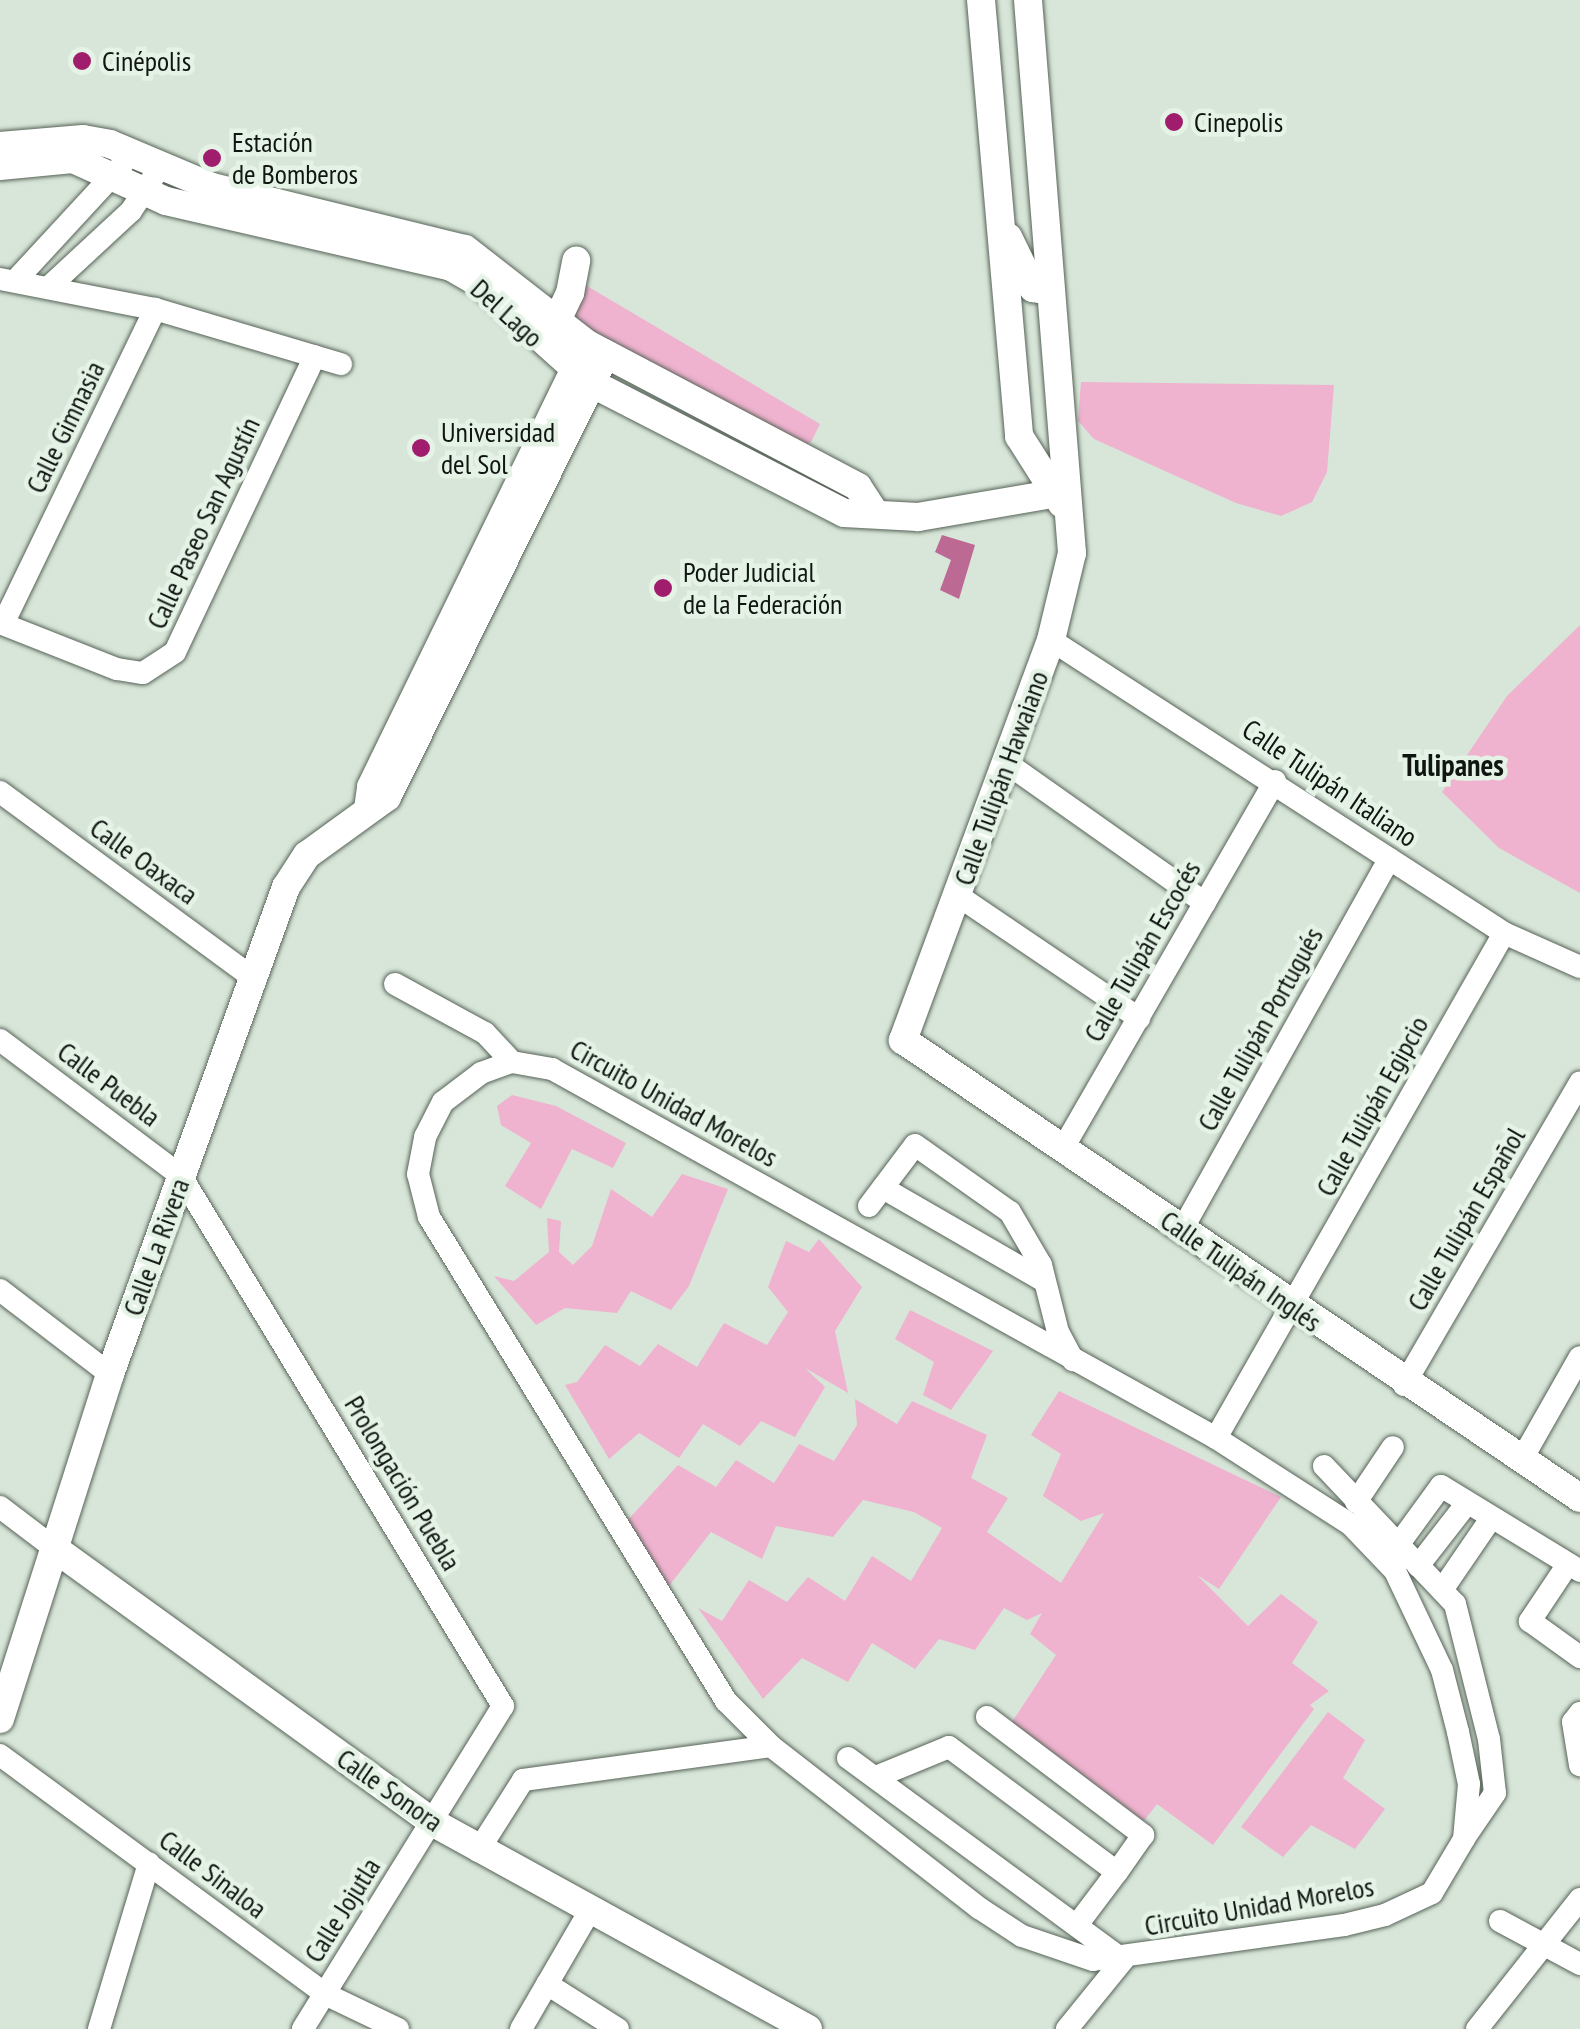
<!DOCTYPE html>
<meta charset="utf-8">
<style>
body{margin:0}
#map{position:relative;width:1580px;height:2029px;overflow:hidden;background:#d8e6d9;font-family:"PT Sans Narrow",sans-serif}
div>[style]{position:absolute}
.green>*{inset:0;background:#efb2cf}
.water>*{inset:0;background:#bc6994}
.roads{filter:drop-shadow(0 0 2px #576358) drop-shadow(0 0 2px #576358)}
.minor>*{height:22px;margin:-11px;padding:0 11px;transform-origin:11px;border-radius:11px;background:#fff}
.tertiary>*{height:28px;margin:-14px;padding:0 14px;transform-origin:14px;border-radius:14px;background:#fff}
.dots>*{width:28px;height:28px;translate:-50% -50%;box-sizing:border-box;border:5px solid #e5f3e6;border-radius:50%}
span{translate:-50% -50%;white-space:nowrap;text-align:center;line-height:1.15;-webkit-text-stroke:9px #e5f3e6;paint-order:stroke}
.poi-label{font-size:28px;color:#101511}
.left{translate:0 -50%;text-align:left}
.street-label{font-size:28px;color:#101511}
.neighbourhood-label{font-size:30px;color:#101511;font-weight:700}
</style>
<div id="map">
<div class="green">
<i style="clip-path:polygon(582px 283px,820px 424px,811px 442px,789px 452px,573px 326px)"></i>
<i style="clip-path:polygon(1081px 382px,1334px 385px,1327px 472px,1312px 502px,1281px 516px,1236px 503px,1094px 439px,1078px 421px)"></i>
<i style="clip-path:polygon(1580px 625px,1580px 893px,1499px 848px,1442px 792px,1507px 696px)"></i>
<i style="clip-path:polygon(512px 1095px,556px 1106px,626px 1143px,613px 1168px,572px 1149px,541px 1209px,505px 1186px,531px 1143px,501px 1125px,497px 1106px)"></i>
<i style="clip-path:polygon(682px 1174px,728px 1189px,689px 1286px,671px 1310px,631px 1291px,617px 1313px,565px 1308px,536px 1325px,494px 1276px,514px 1281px,549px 1252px,547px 1218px,561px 1221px,559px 1252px,573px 1265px,592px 1246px,611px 1189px,652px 1217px)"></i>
<i style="clip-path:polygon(819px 1239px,862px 1287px,835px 1331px,848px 1393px,805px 1368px,825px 1387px,795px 1437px,761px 1421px,740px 1446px,703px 1424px,679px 1458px,639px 1433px,609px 1459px,565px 1385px,577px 1382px,605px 1345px,640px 1366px,658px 1344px,697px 1367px,724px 1323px,767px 1345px,788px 1312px,768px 1287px,786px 1241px,809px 1252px)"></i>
<i style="clip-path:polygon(910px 1310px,993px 1351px,951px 1410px,923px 1395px,934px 1362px,895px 1339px)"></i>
<i style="clip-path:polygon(1059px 1391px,1281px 1497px,1219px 1589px,1197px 1575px,1248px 1626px,1281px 1594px,1318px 1622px,1292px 1663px,1329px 1691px,1310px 1705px,1314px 1709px,1213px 1845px,1157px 1804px,1144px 1821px,1012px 1722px,1056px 1655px,1030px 1634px,1042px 1613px,1027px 1620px,1004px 1608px,975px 1650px,939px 1639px,915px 1669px,872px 1643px,848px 1682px,802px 1658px,763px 1699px,698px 1608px,722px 1621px,749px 1580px,787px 1602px,808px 1577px,845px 1601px,872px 1556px,911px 1581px,942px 1528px,914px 1512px,863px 1500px,833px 1537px,776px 1526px,762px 1559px,711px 1532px,669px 1586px,627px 1521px,678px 1465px,716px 1487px,736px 1460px,774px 1483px,799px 1444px,834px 1461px,857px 1425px,855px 1399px,897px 1424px,912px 1401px,987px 1435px,971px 1478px,1008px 1498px,987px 1532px,1061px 1583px,1104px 1513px,1081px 1521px,1043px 1496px,1061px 1454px,1031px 1435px)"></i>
<i style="clip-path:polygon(1328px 1712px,1365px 1740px,1343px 1778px,1385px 1809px,1355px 1849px,1311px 1825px,1283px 1857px,1241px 1827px)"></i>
</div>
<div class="water">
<i style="clip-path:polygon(942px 535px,975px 545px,959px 599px,940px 590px,951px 560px,935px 552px)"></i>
</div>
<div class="roads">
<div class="minor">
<i style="left:0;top:279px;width:158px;rotate:11deg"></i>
<i style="left:155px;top:309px;width:194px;rotate:16.5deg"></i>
<i style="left:16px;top:280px;width:156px;rotate:-47.3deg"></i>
<i style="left:50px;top:286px;width:110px;rotate:-42.8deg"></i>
<i style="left:131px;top:211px;width:53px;rotate:-56.6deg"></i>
<i style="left:0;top:623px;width:126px;rotate:21.5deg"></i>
<i style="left:117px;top:669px;width:26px;rotate:9deg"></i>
<i style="left:143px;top:673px;width:38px;rotate:-33deg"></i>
<i style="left:175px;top:652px;width:327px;rotate:-64.7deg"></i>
<i style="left:3px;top:624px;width:350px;rotate:-64.2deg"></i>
<i style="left:1051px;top:640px;width:539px;rotate:32.89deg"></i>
<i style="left:1504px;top:933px;width:83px;rotate:24.1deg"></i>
<i style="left:1008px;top:764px;width:241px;rotate:35.2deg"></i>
<i style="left:0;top:792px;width:314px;rotate:36.3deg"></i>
<i style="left:957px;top:895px;width:220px;rotate:34.1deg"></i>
<i style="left:395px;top:984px;width:102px;rotate:28.6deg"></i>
<i style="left:485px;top:1033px;width:40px;rotate:47deg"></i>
<i style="left:0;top:1040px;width:226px;rotate:36.9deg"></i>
<i style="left:181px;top:1176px;width:620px;rotate:58.72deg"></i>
<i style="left:503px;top:1706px;width:380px;rotate:121.8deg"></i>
<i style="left:512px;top:1062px;width:41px;rotate:9.9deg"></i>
<i style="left:552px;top:1069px;width:760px;rotate:29.06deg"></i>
<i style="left:1216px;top:1438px;width:159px;rotate:32.7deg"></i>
<i style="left:1350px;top:1524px;width:65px;rotate:46.2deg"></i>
<i style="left:1395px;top:1571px;width:110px;rotate:64.6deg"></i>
<i style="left:1442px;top:1670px;width:64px;rotate:75.5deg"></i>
<i style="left:1458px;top:1732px;width:53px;rotate:78.1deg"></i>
<i style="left:1469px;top:1784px;width:55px;rotate:95.2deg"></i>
<i style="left:1464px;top:1839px;width:63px;rotate:120.7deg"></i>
<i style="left:1432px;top:1893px;width:52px;rotate:154.9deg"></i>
<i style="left:1385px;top:1915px;width:42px;rotate:166.3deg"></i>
<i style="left:1344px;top:1925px;width:253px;rotate:172.1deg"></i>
<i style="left:1093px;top:1960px;width:75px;rotate:-161.3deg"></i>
<i style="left:1022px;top:1936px;width:51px;rotate:-146.9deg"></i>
<i style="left:979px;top:1908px;width:264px;rotate:-142.1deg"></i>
<i style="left:771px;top:1746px;width:64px;rotate:-135deg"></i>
<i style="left:726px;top:1701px;width:568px;rotate:-121.53deg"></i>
<i style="left:429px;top:1217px;width:44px;rotate:-104.3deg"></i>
<i style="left:418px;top:1174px;width:38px;rotate:-79deg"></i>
<i style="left:425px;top:1137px;width:39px;rotate:-63deg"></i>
<i style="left:443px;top:1102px;width:48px;rotate:-37.3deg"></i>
<i style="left:481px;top:1073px;width:33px;rotate:-20deg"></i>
<i style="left:1062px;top:1150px;width:426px;rotate:-60deg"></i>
<i style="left:883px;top:1188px;width:186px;rotate:30deg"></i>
<i style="left:869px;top:1206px;width:76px;rotate:-53deg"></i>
<i style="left:915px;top:1145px;width:116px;rotate:35.2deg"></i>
<i style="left:1010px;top:1212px;width:61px;rotate:59.7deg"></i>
<i style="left:1041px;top:1265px;width:69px;rotate:75.8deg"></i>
<i style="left:1058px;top:1332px;width:32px;rotate:62deg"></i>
<i style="left:1183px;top:1228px;width:423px;rotate:-60.8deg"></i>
<i style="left:0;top:1290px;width:138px;rotate:37.4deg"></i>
<i style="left:1404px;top:1385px;width:350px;rotate:-59.8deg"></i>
<i style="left:1216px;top:1438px;width:581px;rotate:-60.3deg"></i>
<i style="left:1522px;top:1459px;width:117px;rotate:-60.4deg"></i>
<i style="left:1324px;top:1466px;width:190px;rotate:46.5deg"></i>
<i style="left:1455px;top:1604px;width:139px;rotate:75.9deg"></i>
<i style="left:1489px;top:1739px;width:54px;rotate:83.7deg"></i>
<i style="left:1495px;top:1793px;width:53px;rotate:124.3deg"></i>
<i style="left:1356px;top:1502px;width:66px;rotate:-56.1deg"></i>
<i style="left:0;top:1507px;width:68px;rotate:37.2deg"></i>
<i style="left:1398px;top:1545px;width:73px;rotate:-53.9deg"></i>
<i style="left:1441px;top:1486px;width:163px;rotate:31.4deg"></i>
<i style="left:1568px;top:1564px;width:69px;rotate:123.7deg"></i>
<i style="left:1530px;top:1621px;width:62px;rotate:35.8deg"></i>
<i style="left:1418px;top:1566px;width:80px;rotate:-52.1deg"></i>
<i style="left:1442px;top:1590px;width:88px;rotate:-55.6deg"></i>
<i style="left:1580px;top:1713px;width:11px;rotate:128deg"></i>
<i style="left:1573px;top:1722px;width:44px;rotate:80.8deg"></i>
<i style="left:987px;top:1717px;width:196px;rotate:37.1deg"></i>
<i style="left:1143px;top:1835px;width:45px;rotate:125.1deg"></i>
<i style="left:0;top:1755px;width:403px;rotate:36.3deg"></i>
<i style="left:325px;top:1994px;width:81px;rotate:25.6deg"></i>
<i style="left:848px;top:1758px;width:341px;rotate:36.3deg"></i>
<i style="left:1123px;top:1960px;width:89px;rotate:129.1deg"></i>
<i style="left:876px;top:1777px;width:79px;rotate:-22.3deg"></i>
<i style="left:949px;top:1747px;width:209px;rotate:36.7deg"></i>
<i style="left:1117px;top:1872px;width:66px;rotate:127deg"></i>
<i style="left:478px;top:1851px;width:84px;rotate:-57.6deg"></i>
<i style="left:523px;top:1780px;width:250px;rotate:-7.8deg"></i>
<i style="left:1500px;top:1921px;width:91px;rotate:28.3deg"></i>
<i style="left:547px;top:1984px;width:84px;rotate:32.4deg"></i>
<i style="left:99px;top:2029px;width:173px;rotate:-73.2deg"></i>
<i style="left:521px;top:2029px;width:135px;rotate:-59.8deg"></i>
<i style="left:1477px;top:2029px;width:166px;rotate:-51.6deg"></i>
</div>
<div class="tertiary">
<i style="left:981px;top:0;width:438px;rotate:85deg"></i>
<i style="left:1019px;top:436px;width:80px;rotate:57.7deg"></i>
<i style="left:1028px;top:0;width:555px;rotate:85.45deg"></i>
<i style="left:1072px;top:553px;width:89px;rotate:103.6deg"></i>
<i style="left:1051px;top:640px;width:427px;rotate:110.3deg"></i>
<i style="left:903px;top:1040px;width:817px;rotate:34.08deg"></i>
<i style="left:0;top:146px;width:83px;rotate:-4.8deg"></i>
<i style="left:83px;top:139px;width:27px;rotate:10deg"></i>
<i style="left:110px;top:144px;width:111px;rotate:22.9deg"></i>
<i style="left:212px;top:187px;width:260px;rotate:13.8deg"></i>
<i style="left:465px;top:249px;width:155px;rotate:37.9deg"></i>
<i style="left:587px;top:344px;width:306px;rotate:27.8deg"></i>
<i style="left:858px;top:487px;width:30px;rotate:57deg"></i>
<i style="left:0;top:166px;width:73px;rotate:-5.5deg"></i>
<i style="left:73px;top:159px;width:102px;rotate:24.3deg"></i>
<i style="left:166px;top:201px;width:293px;rotate:13deg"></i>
<i style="left:451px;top:267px;width:36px;rotate:30deg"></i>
<i style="left:482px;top:285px;width:147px;rotate:42deg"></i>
<i style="left:591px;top:383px;width:284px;rotate:27.2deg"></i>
<i style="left:844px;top:513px;width:74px;rotate:3.1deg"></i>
<i style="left:918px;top:517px;width:149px;rotate:-9.7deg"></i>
<i style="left:1008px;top:237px;width:57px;rotate:63.9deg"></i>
<i style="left:1033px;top:288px;width:17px;rotate:10deg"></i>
<i style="left:550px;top:335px;width:47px;rotate:-64.5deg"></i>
<i style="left:570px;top:293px;width:33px;rotate:-79deg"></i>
<i style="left:368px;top:809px;width:22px;rotate:-82deg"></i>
<i style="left:371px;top:787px;width:481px;rotate:-64deg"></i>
<i style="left:54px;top:1548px;width:467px;rotate:35.9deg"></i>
<i style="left:432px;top:1822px;width:429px;rotate:28.8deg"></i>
<i style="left:0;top:1719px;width:362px;rotate:-72.3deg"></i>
<i style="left:110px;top:1374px;width:518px;rotate:-70.13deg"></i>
<i style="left:286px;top:887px;width:38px;rotate:-57deg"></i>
<i style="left:307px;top:855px;width:99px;rotate:-35.9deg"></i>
<i style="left:387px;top:797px;width:494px;rotate:-63.7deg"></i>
</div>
</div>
<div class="dots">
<i style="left:82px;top:61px;background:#a01d6e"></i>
<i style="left:1174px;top:122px;background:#a01d6e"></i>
<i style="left:212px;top:158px;background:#a01d6e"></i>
<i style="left:421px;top:448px;background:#a01d6e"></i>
<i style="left:663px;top:588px;background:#a01d6e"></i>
</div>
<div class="poi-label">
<span class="left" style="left:102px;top:61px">Cinépolis</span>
<span class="left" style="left:1194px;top:122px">Cinepolis</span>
<span class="left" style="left:232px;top:158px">Estación<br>de Bomberos</span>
<span class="left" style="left:441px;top:448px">Universidad<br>del Sol</span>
<span class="left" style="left:683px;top:588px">Poder Judicial<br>de la Federación</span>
</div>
<div class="street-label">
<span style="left:507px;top:313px;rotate:42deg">Del Lago</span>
<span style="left:65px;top:427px;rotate:-64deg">Calle Gimnasia</span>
<span style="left:203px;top:523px;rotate:-65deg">Calle Paseo San Agustín</span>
<span style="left:1001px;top:778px;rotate:-70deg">Calle Tulipán Hawaiano</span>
<span style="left:1330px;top:783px;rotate:34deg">Calle Tulipán Italiano</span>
<span style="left:144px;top:861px;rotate:36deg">Calle Oaxaca</span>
<span style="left:1142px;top:951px;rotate:-60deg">Calle Tulipán Escocés</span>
<span style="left:1260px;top:1029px;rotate:-61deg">Calle Tulipán Portugués</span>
<span style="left:109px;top:1084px;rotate:37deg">Calle Puebla</span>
<span style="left:674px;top:1103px;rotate:29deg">Circuito Unidad Morelos</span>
<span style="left:1372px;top:1106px;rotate:-61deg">Calle Tulipán Egipcio</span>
<span style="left:1466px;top:1219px;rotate:-60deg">Calle Tulipán Español</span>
<span style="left:156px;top:1247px;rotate:-70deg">Calle La Rivera</span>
<span style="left:1241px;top:1271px;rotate:35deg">Calle Tulipán Inglés</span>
<span style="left:403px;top:1483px;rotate:59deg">Prolongación Puebla</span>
<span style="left:390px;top:1790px;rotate:35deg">Calle Sonora</span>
<span style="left:213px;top:1874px;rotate:37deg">Calle Sinaloa</span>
<span style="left:1259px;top:1906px;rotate:-10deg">Circuito Unidad Morelos</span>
<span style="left:342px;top:1910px;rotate:-58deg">Calle Jojutla</span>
</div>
<div class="neighbourhood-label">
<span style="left:1453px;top:765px">Tulipanes</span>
</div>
</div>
